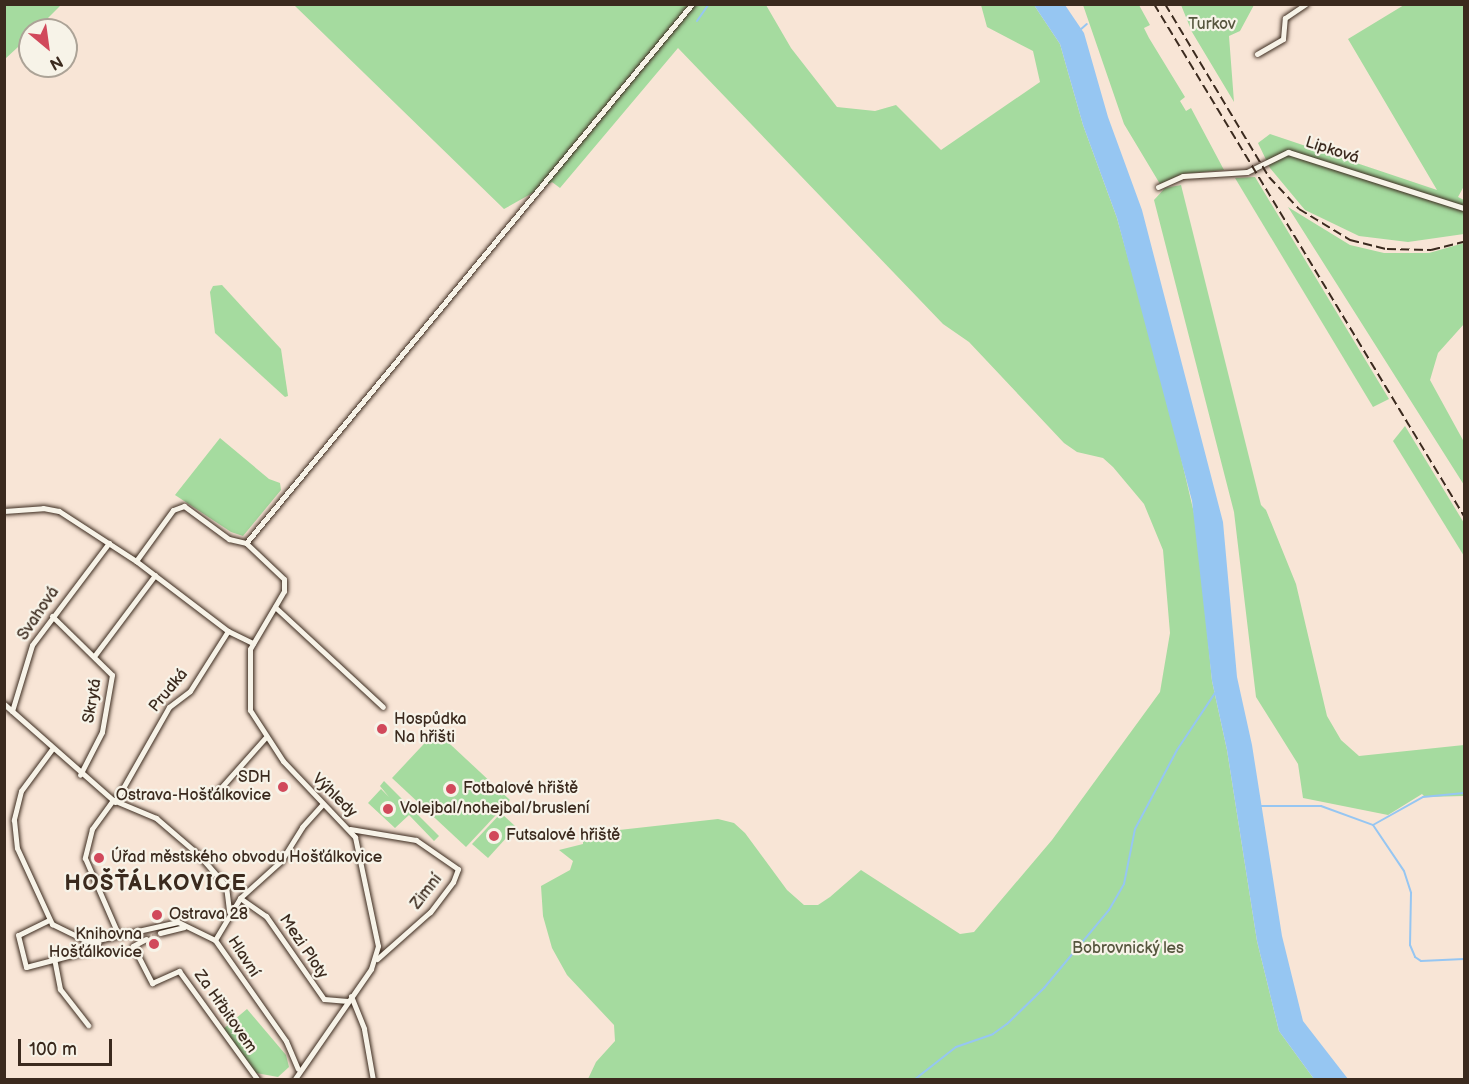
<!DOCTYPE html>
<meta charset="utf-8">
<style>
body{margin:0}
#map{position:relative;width:1469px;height:1084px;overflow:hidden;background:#f8e5d6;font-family:"Balsamiq Sans",sans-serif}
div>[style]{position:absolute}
.green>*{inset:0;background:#a5db9f}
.water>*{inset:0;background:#96c6f2}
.stream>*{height:2px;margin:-1px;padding:0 1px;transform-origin:1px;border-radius:1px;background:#96c6f2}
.street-tunnel>*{height:5px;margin-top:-2.5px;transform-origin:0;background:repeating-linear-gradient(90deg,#d2c0b1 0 5px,transparent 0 7.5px)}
.roads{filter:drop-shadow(0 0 2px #3b2a1e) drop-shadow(0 0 2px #3b2a1e)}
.street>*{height:5px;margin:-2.5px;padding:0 2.5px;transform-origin:2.5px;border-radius:2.5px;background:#f7f3e8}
.rail>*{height:2px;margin-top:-1px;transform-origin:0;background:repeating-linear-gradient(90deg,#3b2a1e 0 9px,transparent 0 13.5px)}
.dots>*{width:16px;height:16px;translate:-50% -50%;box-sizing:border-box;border:3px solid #f7f3e8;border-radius:50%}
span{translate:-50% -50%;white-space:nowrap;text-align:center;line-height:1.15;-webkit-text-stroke:4.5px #f7f3e8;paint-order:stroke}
.park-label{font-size:16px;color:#56563e}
.street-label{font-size:16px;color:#3b2a1e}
.poi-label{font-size:16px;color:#3b2a1e}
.left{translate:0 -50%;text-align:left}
.right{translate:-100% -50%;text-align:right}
.district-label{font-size:22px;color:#3b2a1e;font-weight:700;letter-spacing:1.5px}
.frame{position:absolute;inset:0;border:6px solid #3b2a1e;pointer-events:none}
.north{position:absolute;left:18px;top:18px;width:60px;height:60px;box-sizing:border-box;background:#f7f3e8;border:2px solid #aca397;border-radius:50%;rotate:151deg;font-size:16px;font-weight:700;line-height:24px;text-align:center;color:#3b2a1e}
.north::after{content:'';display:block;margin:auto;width:21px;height:27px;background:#d1495b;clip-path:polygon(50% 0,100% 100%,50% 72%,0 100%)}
.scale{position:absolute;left:18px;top:1039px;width:94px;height:27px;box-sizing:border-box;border:3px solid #3b2a1e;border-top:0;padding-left:8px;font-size:18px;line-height:21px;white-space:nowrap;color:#3b2a1e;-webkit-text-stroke:4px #f7f3e8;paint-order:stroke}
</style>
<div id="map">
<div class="green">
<i style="clip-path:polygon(5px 4px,61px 4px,61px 5px,36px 30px,30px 30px,30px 36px,5px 59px)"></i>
<i style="clip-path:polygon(294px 5px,766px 5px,791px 48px,837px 107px,875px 111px,896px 105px,941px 150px,1040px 82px,1033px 51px,987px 27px,981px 5px,1034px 5px,1060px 44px,1083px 125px,1117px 218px,1168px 402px,1197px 526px,1212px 681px,1227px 750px,1257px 941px,1279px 1031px,1314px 1079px,588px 1079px,596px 1062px,615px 1041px,614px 1025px,567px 975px,552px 948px,543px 916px,541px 886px,570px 870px,573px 861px,559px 850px,583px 844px,583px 834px,718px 819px,734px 823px,745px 833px,787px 890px,804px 905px,818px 905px,830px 897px,861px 870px,960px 934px,974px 932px,1052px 840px,1160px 692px,1170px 633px,1163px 550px,1144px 504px,1113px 467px,1103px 458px,1077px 452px,1064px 443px,969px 342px,943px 324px,678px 48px,560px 188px,552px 182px,504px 209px)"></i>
<i style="clip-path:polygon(1083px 5px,1139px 5px,1150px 25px,1144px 28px,1149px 38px,1185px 97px,1180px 101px,1186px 111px,1191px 108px,1224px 170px,1182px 174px,1160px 184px,1124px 124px)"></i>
<i style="clip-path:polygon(1181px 5px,1254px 5px,1240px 31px,1229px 36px,1234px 102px,1192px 32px)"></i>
<i style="clip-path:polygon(1404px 5px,1464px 5px,1464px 186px,1458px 197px,1464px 200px,1464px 234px,1408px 242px,1359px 236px,1305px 210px,1270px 168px,1258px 143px,1270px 134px,1437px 190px,1348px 39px)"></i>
<i style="clip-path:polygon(1255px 177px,1389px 399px,1373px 407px,1235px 178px)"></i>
<i style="clip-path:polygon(1181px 185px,1261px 505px,1266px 510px,1296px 584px,1327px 716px,1341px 740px,1359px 756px,1464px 745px,1464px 796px,1425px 797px,1422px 794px,1388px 815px,1303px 798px,1298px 764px,1256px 697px,1234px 512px,1154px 200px,1165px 188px)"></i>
<i style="clip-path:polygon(1288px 207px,1350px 245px,1384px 253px,1429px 253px,1464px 243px,1464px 324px,1438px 353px,1430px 380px,1464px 442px,1464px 485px)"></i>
<i style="clip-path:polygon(222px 285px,281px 349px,288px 396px,285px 397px,215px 333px,210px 292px,213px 286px)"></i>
<i style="clip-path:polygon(1405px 426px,1464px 523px,1464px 556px,1393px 441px)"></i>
<i style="clip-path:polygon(220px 438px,269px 479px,280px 483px,281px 490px,243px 536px,231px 532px,175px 495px)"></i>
<i style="clip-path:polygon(436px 731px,510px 800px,466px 847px,392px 778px)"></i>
<i style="clip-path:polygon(384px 781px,439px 836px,434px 841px,409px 815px,395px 828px,368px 803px,381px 789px,389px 797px,380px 786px)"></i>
<i style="clip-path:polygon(501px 813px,516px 827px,488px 858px,472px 844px)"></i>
<i style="clip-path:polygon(247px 1009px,286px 1055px,289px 1067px,278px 1077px,256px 1073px,222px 1030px)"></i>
</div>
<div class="water">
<i style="clip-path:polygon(1034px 5px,1065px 5px,1084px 33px,1108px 117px,1142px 210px,1223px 522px,1237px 677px,1252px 745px,1282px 936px,1303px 1021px,1348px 1079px,1314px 1079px,1279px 1031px,1257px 941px,1227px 750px,1212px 681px,1192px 501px,1117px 218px,1083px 125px,1060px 44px)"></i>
</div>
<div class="stream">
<i style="left:697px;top:21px;width:21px;rotate:-55deg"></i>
<i style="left:1080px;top:30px;width:9px;rotate:-41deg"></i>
<i style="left:1260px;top:806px;width:61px"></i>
<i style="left:1321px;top:806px;width:55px;rotate:20.1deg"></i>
<i style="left:1373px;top:825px;width:55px;rotate:56deg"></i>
<i style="left:1404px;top:871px;width:23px;rotate:72deg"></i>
<i style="left:1411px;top:893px;width:52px;rotate:91.1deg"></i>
<i style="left:1410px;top:945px;width:13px;rotate:67deg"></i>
<i style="left:1415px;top:957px;width:7px;rotate:34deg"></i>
<i style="left:1421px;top:961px;width:43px;rotate:-2.7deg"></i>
<i style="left:1373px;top:825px;width:57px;rotate:-29.2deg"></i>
<i style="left:1423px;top:797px;width:41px;rotate:-5.6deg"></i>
<i style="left:914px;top:1080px;width:53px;rotate:-38.2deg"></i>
<i style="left:956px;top:1047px;width:39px;rotate:-19deg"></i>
<i style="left:993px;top:1034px;width:17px;rotate:-36deg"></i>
<i style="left:1007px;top:1024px;width:52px;rotate:-44.2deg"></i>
<i style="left:1044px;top:988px;width:102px;rotate:-50.2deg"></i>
<i style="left:1109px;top:910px;width:30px;rotate:-60deg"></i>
<i style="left:1124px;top:884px;width:56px;rotate:-78.7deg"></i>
<i style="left:1135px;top:829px;width:89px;rotate:-62deg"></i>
<i style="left:1177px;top:750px;width:69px;rotate:-56.3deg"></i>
</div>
<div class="street-tunnel">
<i style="left:146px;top:939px;width:15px;rotate:-23deg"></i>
</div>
<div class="roads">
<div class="street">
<i style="left:1257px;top:54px;width:30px;rotate:-30deg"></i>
<i style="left:1283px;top:39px;width:21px;rotate:-85deg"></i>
<i style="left:1285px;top:18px;width:25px;rotate:-34deg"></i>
<i style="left:1158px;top:187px;width:27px;rotate:-24deg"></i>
<i style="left:1183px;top:176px;width:64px;rotate:-3.6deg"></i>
<i style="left:1247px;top:172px;width:46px;rotate:-26deg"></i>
<i style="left:1288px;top:152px;width:185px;rotate:17.7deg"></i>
<i style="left:4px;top:511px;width:39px;rotate:-4deg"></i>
<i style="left:43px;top:508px;width:16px;rotate:11deg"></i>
<i style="left:59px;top:511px;width:92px;rotate:33deg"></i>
<i style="left:136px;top:561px;width:63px;rotate:-54deg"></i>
<i style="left:173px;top:510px;width:12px;rotate:-20deg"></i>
<i style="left:184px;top:506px;width:56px;rotate:36.3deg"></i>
<i style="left:229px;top:539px;width:17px;rotate:13deg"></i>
<i style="left:246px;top:543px;width:52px;rotate:43.5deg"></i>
<i style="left:284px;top:579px;width:12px;rotate:90deg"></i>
<i style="left:284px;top:591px;width:67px;rotate:120.4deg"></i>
<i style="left:250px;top:649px;width:61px;rotate:90deg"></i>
<i style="left:250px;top:710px;width:61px;rotate:57.1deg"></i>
<i style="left:283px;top:761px;width:105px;rotate:46.5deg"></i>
<i style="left:355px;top:837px;width:111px;rotate:78.1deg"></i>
<i style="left:378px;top:946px;width:24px;rotate:107deg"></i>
<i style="left:371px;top:969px;width:135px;rotate:124.7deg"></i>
<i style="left:246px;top:543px;width:700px;rotate:-50.39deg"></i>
<i style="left:136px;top:561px;width:116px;rotate:37.3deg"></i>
<i style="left:228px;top:631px;width:28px;rotate:26deg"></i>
<i style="left:275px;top:607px;width:147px;rotate:42.8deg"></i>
<i style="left:52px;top:616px;width:84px;rotate:44.5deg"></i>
<i style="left:112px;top:675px;width:58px;rotate:100deg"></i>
<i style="left:102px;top:732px;width:48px;rotate:117.1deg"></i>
<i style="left:95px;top:655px;width:100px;rotate:-53.1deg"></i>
<i style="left:4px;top:704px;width:145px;rotate:41.4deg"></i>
<i style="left:113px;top:800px;width:47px;rotate:22.7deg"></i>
<i style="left:156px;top:818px;width:57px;rotate:40.7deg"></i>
<i style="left:199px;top:855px;width:41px;rotate:48.9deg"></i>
<i style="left:226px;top:886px;width:26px;rotate:83deg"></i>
<i style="left:12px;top:711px;width:69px;rotate:-73.1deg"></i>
<i style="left:32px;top:645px;width:128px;rotate:-53deg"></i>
<i style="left:52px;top:749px;width:52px;rotate:126.4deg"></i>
<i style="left:21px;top:791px;width:30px;rotate:104deg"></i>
<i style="left:14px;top:820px;width:28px;rotate:84deg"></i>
<i style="left:17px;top:848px;width:84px;rotate:65.3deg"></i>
<i style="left:52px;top:924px;width:41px;rotate:25.9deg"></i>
<i style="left:89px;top:942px;width:91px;rotate:-12.7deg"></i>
<i style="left:178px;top:922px;width:41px;rotate:25.9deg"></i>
<i style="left:218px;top:791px;width:71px;rotate:-48.4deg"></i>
<i style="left:113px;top:800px;width:36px;rotate:126deg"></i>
<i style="left:92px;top:829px;width:30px;rotate:104deg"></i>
<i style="left:85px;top:858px;width:83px;rotate:66.5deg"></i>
<i style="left:115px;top:802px;width:109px;rotate:-60.4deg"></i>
<i style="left:169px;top:707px;width:26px;rotate:-37deg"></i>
<i style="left:190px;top:691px;width:71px;rotate:-57.7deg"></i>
<i style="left:350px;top:829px;width:67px;rotate:9.5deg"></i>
<i style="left:416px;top:840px;width:51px;rotate:34.6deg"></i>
<i style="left:458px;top:869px;width:14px;rotate:111deg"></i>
<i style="left:453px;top:882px;width:38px;rotate:127deg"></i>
<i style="left:430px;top:912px;width:71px;rotate:138.4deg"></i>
<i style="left:240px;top:898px;width:32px;rotate:35deg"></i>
<i style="left:266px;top:916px;width:101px;rotate:55.1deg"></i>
<i style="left:324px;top:999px;width:24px;rotate:5deg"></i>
<i style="left:49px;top:920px;width:34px;rotate:154deg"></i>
<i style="left:18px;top:935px;width:33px;rotate:76deg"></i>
<i style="left:26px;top:967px;width:63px;rotate:-14.7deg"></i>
<i style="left:87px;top:951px;width:14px;rotate:-36deg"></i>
<i style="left:160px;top:933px;width:25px;rotate:-14deg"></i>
<i style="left:146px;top:939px;width:15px;rotate:152deg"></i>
<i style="left:133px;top:946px;width:42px;rotate:62.8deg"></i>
<i style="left:152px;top:983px;width:30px;rotate:-24deg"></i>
<i style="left:179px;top:971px;width:135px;rotate:54.1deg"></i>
<i style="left:215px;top:940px;width:49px;rotate:-59.2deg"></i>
<i style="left:240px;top:898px;width:55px;rotate:-42.1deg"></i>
<i style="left:281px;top:861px;width:40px;rotate:-58deg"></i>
<i style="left:302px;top:827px;width:31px;rotate:-48deg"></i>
<i style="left:215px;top:940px;width:123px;rotate:54.9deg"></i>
<i style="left:286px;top:1041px;width:30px;rotate:67deg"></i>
<i style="left:54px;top:958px;width:32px;rotate:79deg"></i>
<i style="left:60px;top:989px;width:46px;rotate:52.1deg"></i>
<i style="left:351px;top:996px;width:35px;rotate:68deg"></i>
<i style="left:364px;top:1029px;width:52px;rotate:80deg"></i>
</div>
</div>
<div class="rail">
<i style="left:1154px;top:4px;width:599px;rotate:58.81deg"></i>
<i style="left:1165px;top:4px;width:202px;rotate:59deg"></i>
<i style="left:1269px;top:177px;width:44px;rotate:46.8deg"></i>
<i style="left:1299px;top:209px;width:60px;rotate:31.3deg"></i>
<i style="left:1350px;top:240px;width:38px;rotate:14deg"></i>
<i style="left:1387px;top:249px;width:44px;rotate:1.3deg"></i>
<i style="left:1431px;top:250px;width:34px;rotate:-14deg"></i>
</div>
<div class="dots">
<i style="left:382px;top:729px;background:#d1495b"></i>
<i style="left:283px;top:787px;background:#d1495b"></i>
<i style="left:451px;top:789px;background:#d1495b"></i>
<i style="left:388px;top:809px;background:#d1495b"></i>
<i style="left:494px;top:836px;background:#d1495b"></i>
<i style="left:99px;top:858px;background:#d1495b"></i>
<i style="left:157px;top:915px;background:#d1495b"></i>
<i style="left:154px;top:944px;background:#d1495b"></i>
</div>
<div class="park-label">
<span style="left:1212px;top:25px">Turkov</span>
<span style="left:1128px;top:949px">Bobrovnický les</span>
</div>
<div class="street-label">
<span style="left:1332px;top:151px;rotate:18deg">Lipková</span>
<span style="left:39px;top:614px;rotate:-56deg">Svahová</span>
<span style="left:169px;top:691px;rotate:-50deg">Prudká</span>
<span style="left:93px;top:701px;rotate:-80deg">Skrytá</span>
<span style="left:334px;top:796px;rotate:44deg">Výhledy</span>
<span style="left:427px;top:892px;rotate:-52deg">Zimní</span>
<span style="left:303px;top:947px;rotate:56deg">Mezi Ploty</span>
<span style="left:243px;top:957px;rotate:57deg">Hlavní</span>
<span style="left:225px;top:1012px;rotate:55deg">Za Hřbitovem</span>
</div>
<div class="poi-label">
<span class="left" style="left:394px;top:729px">Hospůdka<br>Na hřišti</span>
<span class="right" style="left:271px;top:787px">SDH<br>Ostrava-Hošťálkovice</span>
<span class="left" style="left:463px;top:789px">Fotbalové hřiště</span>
<span class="left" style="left:400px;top:809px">Volejbal/nohejbal/bruslení</span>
<span class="left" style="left:506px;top:836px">Futsalové hřiště</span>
<span class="left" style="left:111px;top:858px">Úřad městského obvodu Hošťálkovice</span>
<span class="left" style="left:169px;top:915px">Ostrava 28</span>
<span class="right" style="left:142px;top:944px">Knihovna<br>Hošťálkovice</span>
</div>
<div class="district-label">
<span style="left:156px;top:884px">HOŠŤÁLKOVICE</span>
</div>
<div class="frame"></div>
<div class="north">N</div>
<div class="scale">100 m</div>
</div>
